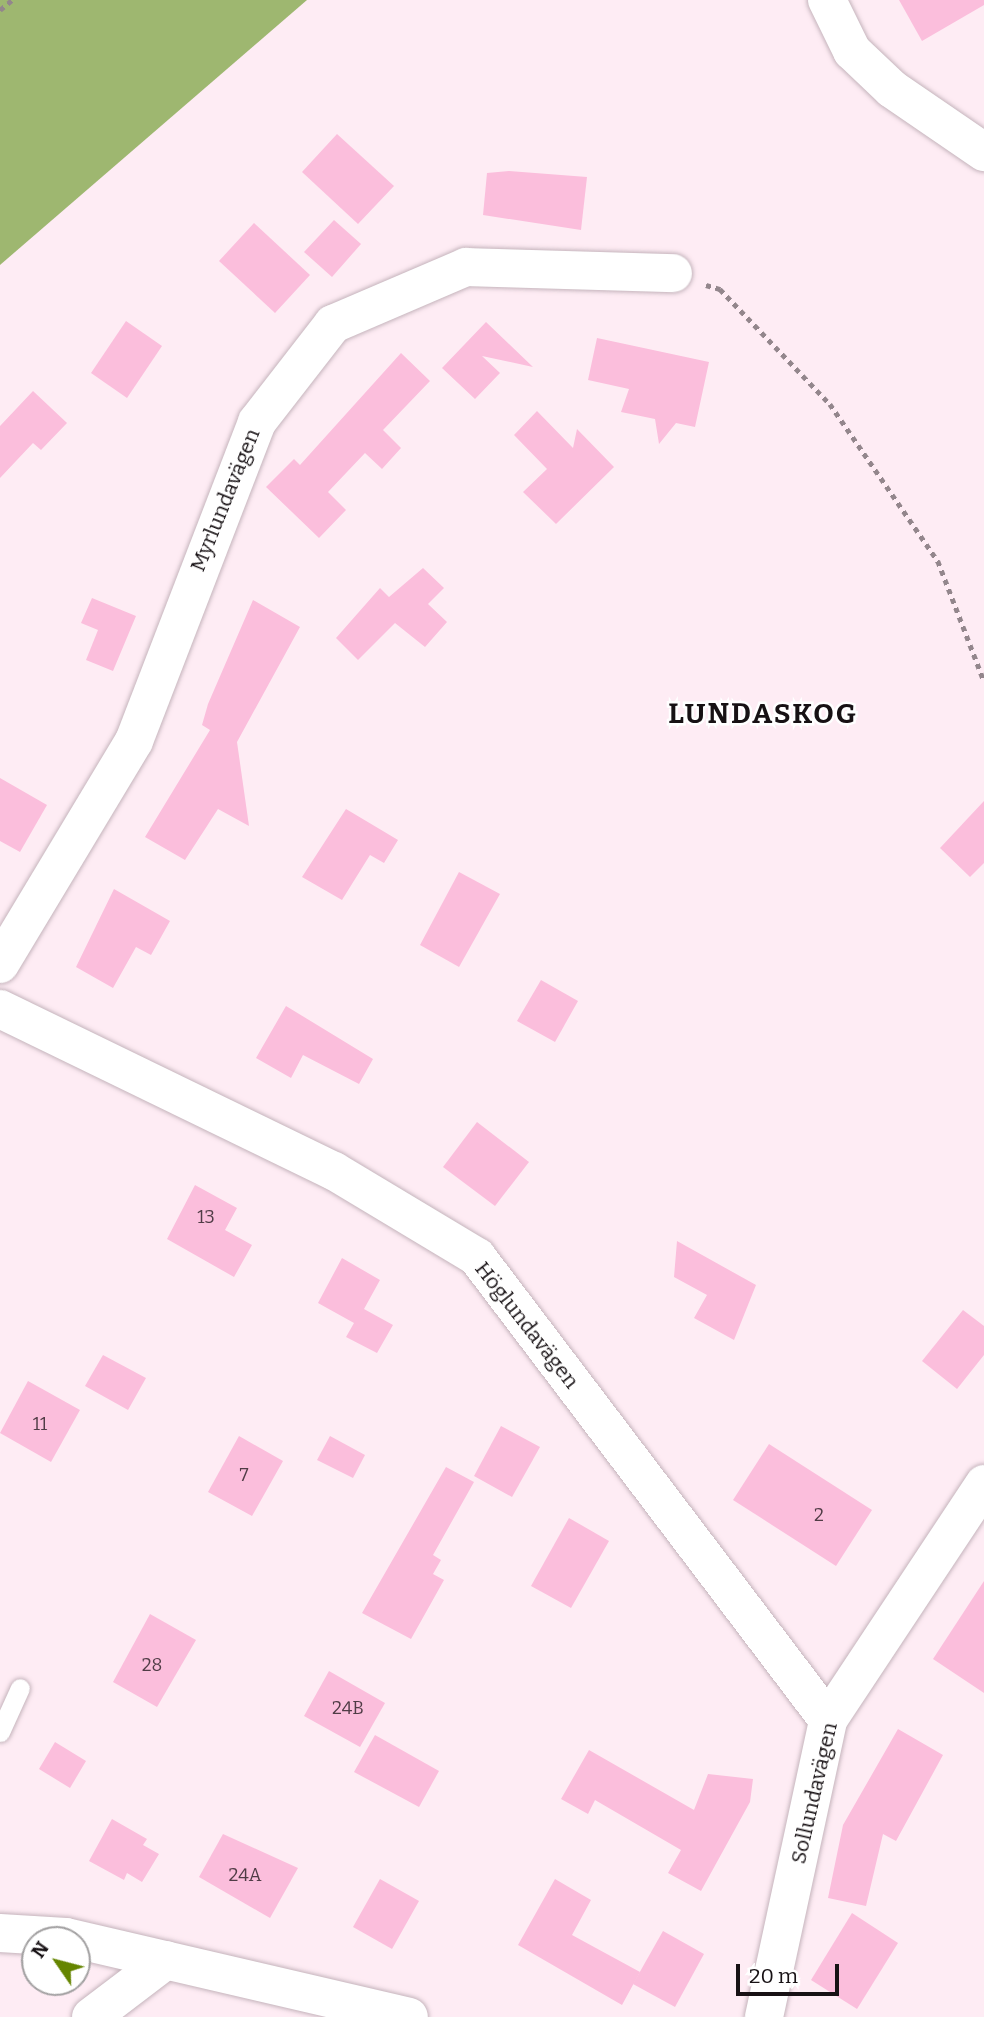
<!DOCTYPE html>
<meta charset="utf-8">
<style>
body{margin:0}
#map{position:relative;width:984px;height:2017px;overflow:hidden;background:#feecf4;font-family:Bitter,serif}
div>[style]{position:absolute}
.forest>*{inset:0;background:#9eb770}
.building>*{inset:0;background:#fbbedc}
.path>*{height:4.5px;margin-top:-2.25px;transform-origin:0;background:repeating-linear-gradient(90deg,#93868c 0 5px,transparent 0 10px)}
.roads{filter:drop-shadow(0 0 2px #c5b4bc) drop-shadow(0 0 2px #c5b4bc)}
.service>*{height:19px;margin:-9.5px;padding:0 9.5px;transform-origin:9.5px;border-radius:9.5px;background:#fff}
.minor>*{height:38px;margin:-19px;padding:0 19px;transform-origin:19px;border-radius:19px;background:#fff}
span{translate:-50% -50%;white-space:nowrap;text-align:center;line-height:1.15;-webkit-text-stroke:5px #fff;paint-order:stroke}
.number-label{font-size:18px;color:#503c46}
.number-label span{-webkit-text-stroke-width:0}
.street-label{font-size:21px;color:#171114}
.district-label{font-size:28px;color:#171114;font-weight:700;letter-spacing:2px}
.north{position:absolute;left:21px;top:1926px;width:70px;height:70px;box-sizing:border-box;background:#fff;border:2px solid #a2a0a1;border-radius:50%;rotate:305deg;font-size:19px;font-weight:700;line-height:28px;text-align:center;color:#171114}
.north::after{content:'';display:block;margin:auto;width:24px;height:32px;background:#658500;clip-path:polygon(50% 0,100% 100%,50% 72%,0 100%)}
.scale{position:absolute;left:736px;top:1964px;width:103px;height:32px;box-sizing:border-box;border:4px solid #171114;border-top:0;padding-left:9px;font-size:21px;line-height:24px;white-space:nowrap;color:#171114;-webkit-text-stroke:5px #fff;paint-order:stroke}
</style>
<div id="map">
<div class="forest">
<i style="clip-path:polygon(0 0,307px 0,0 265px)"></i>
</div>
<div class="building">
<i style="clip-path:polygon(899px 0,984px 0,984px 5px,922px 41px)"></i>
<i style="clip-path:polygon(337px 134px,394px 186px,358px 224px,302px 172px)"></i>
<i style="clip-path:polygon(509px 171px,587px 177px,581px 230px,483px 215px,487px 173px)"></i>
<i style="clip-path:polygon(334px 220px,361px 244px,332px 277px,304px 252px)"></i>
<i style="clip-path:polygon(254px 223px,310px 275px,275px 313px,219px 261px)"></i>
<i style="clip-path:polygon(126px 321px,162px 346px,127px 398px,91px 373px)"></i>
<i style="clip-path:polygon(486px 322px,533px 367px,482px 356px,500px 373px,475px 399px,442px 368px)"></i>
<i style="clip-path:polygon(597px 338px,709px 362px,695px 427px,676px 423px,659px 444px,655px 419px,621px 412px,629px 389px,588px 380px)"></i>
<i style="clip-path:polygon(401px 353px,430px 381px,383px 430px,401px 448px,382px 469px,365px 453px,328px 492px,346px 510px,319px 538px,266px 487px,294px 459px,300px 465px)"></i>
<i style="clip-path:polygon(33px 391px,67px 423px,41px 450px,33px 443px,0 478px,0 426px)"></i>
<i style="clip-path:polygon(537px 411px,573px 448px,577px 429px,614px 467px,556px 524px,523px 492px,547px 469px,514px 435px)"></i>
<i style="clip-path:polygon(423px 568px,444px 588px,428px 604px,447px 622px,425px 647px,395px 623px,358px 660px,336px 638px,380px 588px,389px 597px)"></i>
<i style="clip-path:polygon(92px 598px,136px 616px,113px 671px,86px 660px,98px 630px,81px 623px)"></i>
<i style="clip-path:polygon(253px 600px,300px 627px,237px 742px,249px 826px,218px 809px,185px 860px,145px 837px,210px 730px,202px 725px,208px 704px)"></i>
<i style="clip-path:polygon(0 778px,47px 805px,20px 852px,0 841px)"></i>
<i style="clip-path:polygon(984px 801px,984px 863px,970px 877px,940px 848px)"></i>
<i style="clip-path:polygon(346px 809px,398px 840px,384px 863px,370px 855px,342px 900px,302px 877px)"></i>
<i style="clip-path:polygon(459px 872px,500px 894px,459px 967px,420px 945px)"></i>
<i style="clip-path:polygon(114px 889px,170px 921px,151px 955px,136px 947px,113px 988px,76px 967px)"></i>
<i style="clip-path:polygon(541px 980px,578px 1001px,555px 1042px,517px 1021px)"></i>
<i style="clip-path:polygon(286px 1006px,373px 1059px,359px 1084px,303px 1055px,291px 1078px,256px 1058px)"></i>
<i style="clip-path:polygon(477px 1122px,529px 1162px,495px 1206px,443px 1167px)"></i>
<i style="clip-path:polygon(195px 1185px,237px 1208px,225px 1230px,252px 1245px,234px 1277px,167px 1239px)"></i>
<i style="clip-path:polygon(677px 1241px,756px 1285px,734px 1340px,694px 1318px,707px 1295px,674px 1277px)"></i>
<i style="clip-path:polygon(342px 1258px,380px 1280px,364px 1309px,393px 1325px,377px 1353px,346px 1337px,354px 1323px,318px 1303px)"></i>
<i style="clip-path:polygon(963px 1310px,984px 1326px,984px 1355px,957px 1389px,922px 1361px)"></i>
<i style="clip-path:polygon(103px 1355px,146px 1378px,128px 1410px,85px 1386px)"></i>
<i style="clip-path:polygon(28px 1381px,80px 1410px,51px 1462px,0 1433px)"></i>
<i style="clip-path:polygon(501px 1426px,540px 1447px,512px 1497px,474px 1476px)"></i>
<i style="clip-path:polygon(239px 1436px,283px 1461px,252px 1516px,208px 1492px)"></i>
<i style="clip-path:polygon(330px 1436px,365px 1455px,353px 1478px,317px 1460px)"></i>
<i style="clip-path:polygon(769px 1444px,872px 1510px,836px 1566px,733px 1500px)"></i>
<i style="clip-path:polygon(446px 1467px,474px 1482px,433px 1555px,441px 1560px,433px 1574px,444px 1580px,411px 1639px,362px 1613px)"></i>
<i style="clip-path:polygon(569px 1518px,609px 1541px,571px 1608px,531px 1586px)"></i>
<i style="clip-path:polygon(984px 1581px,984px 1693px,933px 1659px)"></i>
<i style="clip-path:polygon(150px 1614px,196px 1640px,157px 1707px,113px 1682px)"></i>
<i style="clip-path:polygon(329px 1671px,385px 1703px,360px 1747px,304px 1716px)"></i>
<i style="clip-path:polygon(898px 1729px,943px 1755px,896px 1841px,883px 1834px,866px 1906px,828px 1898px,843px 1825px)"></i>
<i style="clip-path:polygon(375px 1735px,439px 1771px,419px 1807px,354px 1772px)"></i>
<i style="clip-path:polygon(55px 1742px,86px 1761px,70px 1788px,39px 1769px)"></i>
<i style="clip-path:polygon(589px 1750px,694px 1810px,708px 1774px,753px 1779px,750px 1802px,701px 1891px,668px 1873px,681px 1850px,595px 1800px,588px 1814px,561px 1799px)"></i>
<i style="clip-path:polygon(112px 1819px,147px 1839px,143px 1845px,159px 1854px,142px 1882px,127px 1873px,124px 1880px,89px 1861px)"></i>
<i style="clip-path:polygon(223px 1834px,298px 1868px,270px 1918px,199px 1877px)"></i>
<i style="clip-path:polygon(380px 1879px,419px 1901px,392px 1949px,353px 1927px)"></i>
<i style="clip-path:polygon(555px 1879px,591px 1900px,572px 1935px,640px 1972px,622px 2005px,518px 1945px)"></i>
<i style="clip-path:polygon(852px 1913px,898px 1943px,857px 2009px,811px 1980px)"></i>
<i style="clip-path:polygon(663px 1931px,704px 1954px,675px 2007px,633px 1984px)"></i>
</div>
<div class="path">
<i style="left:0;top:10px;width:16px;rotate:-40deg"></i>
<i style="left:706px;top:285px;width:15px;rotate:16deg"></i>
<i style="left:720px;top:289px;width:159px;rotate:46.3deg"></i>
<i style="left:830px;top:404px;width:191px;rotate:55.5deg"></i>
<i style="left:938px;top:561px;width:129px;rotate:69deg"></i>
</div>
<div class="roads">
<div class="service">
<i style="left:0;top:1732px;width:48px;rotate:-65.6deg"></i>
</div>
<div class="minor">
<i style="left:827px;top:0;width:57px;rotate:63.9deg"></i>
<i style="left:852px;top:51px;width:55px;rotate:43.5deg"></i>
<i style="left:892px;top:89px;width:112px;rotate:34.4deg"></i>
<i style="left:0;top:964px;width:260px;rotate:-59deg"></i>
<i style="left:134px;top:741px;width:342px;rotate:-68.9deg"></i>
<i style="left:257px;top:422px;width:124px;rotate:-52.2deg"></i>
<i style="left:333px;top:324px;width:145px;rotate:-23.2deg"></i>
<i style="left:466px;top:267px;width:207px;rotate:1.7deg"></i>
<i style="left:0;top:1009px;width:371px;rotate:25.9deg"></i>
<i style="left:334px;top:1171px;width:167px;rotate:31deg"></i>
<i style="left:477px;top:1257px;width:581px;rotate:52.83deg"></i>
<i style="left:0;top:1933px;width:66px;rotate:3.5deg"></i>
<i style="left:66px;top:1937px;width:352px;rotate:13.1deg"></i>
<i style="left:91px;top:2017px;width:94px;rotate:-37.2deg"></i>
<i style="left:764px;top:2017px;width:304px;rotate:-77.8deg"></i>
<i style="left:828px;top:1720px;width:283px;rotate:-56.5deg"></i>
</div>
</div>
<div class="number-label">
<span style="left:206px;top:1217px">13</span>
<span style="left:40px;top:1424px">11</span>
<span style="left:244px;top:1475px">7</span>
<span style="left:819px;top:1515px">2</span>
<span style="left:152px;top:1665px">28</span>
<span style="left:348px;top:1708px">24B</span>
<span style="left:245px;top:1875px">24A</span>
</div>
<div class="street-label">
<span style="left:225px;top:500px;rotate:-68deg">Myrlundavägen</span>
<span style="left:527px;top:1325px;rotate:52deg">Höglundavägen</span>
<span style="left:814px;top:1793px;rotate:-77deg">Sollundavägen</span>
</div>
<div class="district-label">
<span style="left:763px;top:714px">LUNDASKOG</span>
</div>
<div class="north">N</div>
<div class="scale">20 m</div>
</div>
